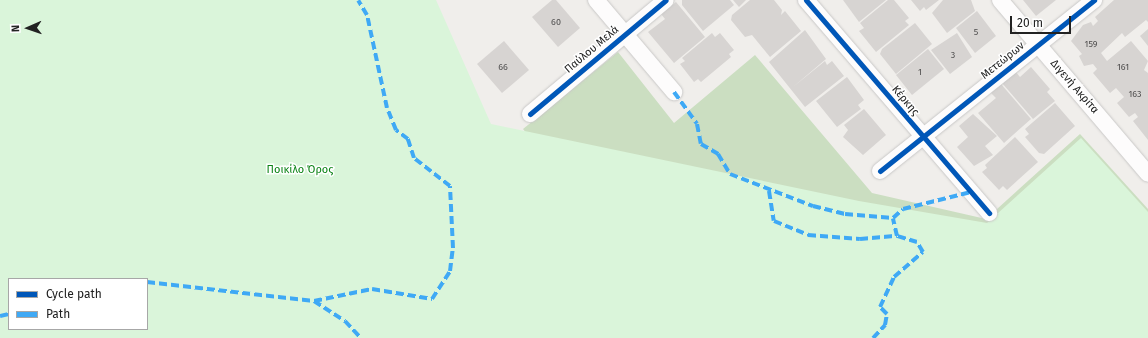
<!DOCTYPE html>
<meta charset="utf-8">
<style>
body{margin:0}
#map{position:relative;width:1148px;height:338px;overflow:hidden;background:#f0eeeb;font-family:"Fira Sans",sans-serif}
div>[style]{position:absolute}
.forest>*{inset:0;background:#cbdec1}
.park>*{inset:0;background:#daf5da}
.building>*{inset:0;background:#d7d4d2}
.roads{filter:drop-shadow(0 0 1px #c9c8c7) drop-shadow(0 0 1px #c9c8c7)}
.street>*{height:16px;margin:-8px;padding:0 8px;transform-origin:8px;border-radius:8px;background:#fdfcfc}
.quiet>*{height:4px;margin-top:-2px;transform-origin:0;background:repeating-linear-gradient(90deg,#3fa9f5 0 8px,transparent 0 12px)}
.cycleway>*{height:5px;margin:-2.5px;padding:0 2.5px;transform-origin:2.5px;border-radius:2.5px;background:#0057b8}
span{translate:-50% -50%;white-space:nowrap;text-align:center;line-height:1.15;-webkit-text-stroke:3px #fff;paint-order:stroke}
.number-label{font-size:9px;color:#4f4e4e}
.number-label span{-webkit-text-stroke-width:0}
.street-label{font-size:11px;color:#222}
.park-label{font-size:11px;color:#0c8416}
.legend{position:absolute;left:8px;top:278px;width:140px;height:52px;box-sizing:border-box;background:#fff;border:1px solid #a7a7a7;margin:0;padding:5px 7px;list-style:none;font-size:12px;color:#222}
.legend li{display:flex;align-items:center;gap:8px;height:20px}
.legend b{width:20px;border:1px solid #a7a7a7}
.north{position:absolute;left:8px;top:8px;width:40px;height:40px;-webkit-text-stroke:3px #fff;paint-order:stroke;rotate:268deg;font-size:11px;font-weight:700;line-height:16px;text-align:center;color:#222}
.north::after{content:'';display:block;margin:auto;width:14px;height:18px;background:#222;clip-path:polygon(50% 0,100% 100%,50% 72%,0 100%)}
.scale{position:absolute;left:1010px;top:16px;width:61px;height:18px;box-sizing:border-box;border:2px solid #222;border-top:0;padding-left:5px;font-size:12px;line-height:14px;white-space:nowrap;color:#222;-webkit-text-stroke:3px #fff;paint-order:stroke}
</style>
<div id="map">
<div class="forest">
<i style="clip-path:polygon(618px 52px,674px 123px,755px 55px,872px 193px,986px 219px,1080px 134px,1148px 209px,1148px 338px,465px 338px,542px 153px,523px 129px)"></i>
</div>
<div class="park">
<i style="clip-path:polygon(evenodd,0 0,436px 0,491px 124px,859px 201px,987px 223px,1081px 138px,1148px 212px,1148px 338px,0 338px,0 0,9px 279px,147px 279px,147px 329px,9px 329px,9px 279px)"></i>
</div>
<div class="building">
<i style="clip-path:polygon(552px 0,556px 0,580px 28px,558px 47px,532px 17px)"></i>
<i style="clip-path:polygon(682px 0,730px 0,734px 5px,703px 31px,682px 5px)"></i>
<i style="clip-path:polygon(733px 0,746px 0,739px 7px)"></i>
<i style="clip-path:polygon(750px 0,774px 0,782px 10px,781px 15px,785px 11px,801px 31px,770px 57px,752px 35px,745px 37px,731px 20px,732px 15px)"></i>
<i style="clip-path:polygon(843px 0,886px 0,859px 22px)"></i>
<i style="clip-path:polygon(888px 0,894px 0,909px 18px,905px 21px,909px 25px,876px 52px,859px 31px,864px 28px,860px 23px)"></i>
<i style="clip-path:polygon(911px 0,939px 0,926px 10px,924px 7px,920px 11px)"></i>
<i style="clip-path:polygon(943px 0,971px 0,975px 11px,947px 33px,932px 13px)"></i>
<i style="clip-path:polygon(1023px 0,1056px 0,1036px 16px)"></i>
<i style="clip-path:polygon(1114px 0,1148px 0,1148px 22px,1146px 20px,1125px 37px,1122px 33px,1101px 53px,1107px 61px,1131px 41px,1148px 61px,1144px 70px,1148px 73px,1148px 140px,1133px 121px,1138px 117px,1135px 113px,1129px 117px,1117px 103px,1124px 97px,1116px 88px,1110px 93px,1093px 73px,1097px 69px,1093px 64px,1084px 66px,1079px 56px,1082px 54px,1071px 41px,1083px 25px,1091px 22px,1093px 26px,1098px 21px,1095px 17px)"></i>
<i style="clip-path:polygon(676px 2px,705px 37px,674px 63px,648px 32px,665px 19px,661px 14px)"></i>
<i style="clip-path:polygon(977px 11px,996px 36px,975px 53px,956px 28px)"></i>
<i style="clip-path:polygon(915px 23px,932px 44px,896px 74px,880px 54px,882px 49px)"></i>
<i style="clip-path:polygon(1148px 29px,1148px 46px,1140px 36px)"></i>
<i style="clip-path:polygon(805px 30px,826px 59px,793px 87px,825px 61px,827px 65px,832px 61px,844px 76px,805px 107px,769px 62px)"></i>
<i style="clip-path:polygon(712px 33px,715px 37px,720px 33px,734px 50px,729px 54px,731px 57px,701px 82px,698px 79px,694px 82px,680px 64px,685px 61px,682px 58px)"></i>
<i style="clip-path:polygon(957px 33px,972px 57px,950px 74px,931px 50px)"></i>
<i style="clip-path:polygon(504px 41px,529px 70px,502px 93px,477px 64px)"></i>
<i style="clip-path:polygon(928px 49px,944px 69px,912px 95px,896px 75px)"></i>
<i style="clip-path:polygon(1031px 67px,1050px 89px,1047px 92px,1055px 101px,1033px 119px,1002px 83px,1015px 71px,1020px 77px)"></i>
<i style="clip-path:polygon(847px 77px,864px 100px,858px 105px,861px 109px,837px 127px,816px 101px)"></i>
<i style="clip-path:polygon(1001px 84px,1031px 119px,1004px 143px,978px 113px,996px 98px,991px 93px)"></i>
<i style="clip-path:polygon(1055px 103px,1075px 126px,1044px 154px,1039px 153px,1025px 137px,1029px 134px,1025px 129px)"></i>
<i style="clip-path:polygon(864px 109px,886px 135px,863px 155px,843px 137px,848px 130px,844px 125px)"></i>
<i style="clip-path:polygon(973px 114px,997px 136px,985px 146px,993px 155px,974px 166px,957px 147px,968px 137px,959px 126px)"></i>
<i style="clip-path:polygon(1015px 137px,1038px 162px,1007px 190px,1003px 186px,999px 190px,982px 172px,987px 168px,985px 165px)"></i>
</div>
<div class="roads">
<div class="street">
<i style="left:596px;top:0;width:121px;rotate:49.7deg"></i>
<i style="left:806px;top:0;width:281px;rotate:49.3deg"></i>
<i style="left:1000px;top:0;width:228px;rotate:49.6deg"></i>
<i style="left:530px;top:114px;width:177px;rotate:-40deg"></i>
<i style="left:880px;top:171px;width:274px;rotate:-38.6deg"></i>
</div>
</div>
<div class="quiet">
<i style="left:674px;top:92px;width:39px;rotate:54deg"></i>
<i style="left:697px;top:124px;width:20px;rotate:79deg"></i>
<i style="left:701px;top:144px;width:20px;rotate:30deg"></i>
<i style="left:718px;top:154px;width:23px;rotate:59deg"></i>
<i style="left:730px;top:174px;width:89px;rotate:21.1deg"></i>
<i style="left:813px;top:206px;width:33px;rotate:14deg"></i>
<i style="left:845px;top:214px;width:48px;rotate:4.8deg"></i>
<i style="left:769px;top:191px;width:30px;rotate:81deg"></i>
<i style="left:774px;top:221px;width:37px;rotate:22deg"></i>
<i style="left:808px;top:235px;width:52px;rotate:4.4deg"></i>
<i style="left:860px;top:239px;width:37px;rotate:-5deg"></i>
<i style="left:147px;top:282px;width:168px;rotate:6.5deg"></i>
<i style="left:314px;top:301px;width:37px;rotate:33deg"></i>
<i style="left:345px;top:321px;width:23px;rotate:47deg"></i>
<i style="left:314px;top:301px;width:59px;rotate:-11.7deg"></i>
<i style="left:372px;top:289px;width:61px;rotate:9.5deg"></i>
<i style="left:432px;top:299px;width:33px;rotate:-57deg"></i>
<i style="left:450px;top:271px;width:23px;rotate:-83deg"></i>
<i style="left:453px;top:248px;width:62px;rotate:-92.8deg"></i>
<i style="left:450px;top:186px;width:46px;rotate:-142.1deg"></i>
<i style="left:414px;top:158px;width:20px;rotate:-108deg"></i>
<i style="left:408px;top:139px;width:15px;rotate:-143deg"></i>
<i style="left:396px;top:130px;width:24px;rotate:-112deg"></i>
<i style="left:387px;top:108px;width:95px;rotate:-102.1deg"></i>
<i style="left:367px;top:15px;width:17px;rotate:-121deg"></i>
<i style="left:0;top:316px;width:9px;rotate:-13deg"></i>
<i style="left:873px;top:338px;width:18px;rotate:-47deg"></i>
<i style="left:885px;top:325px;width:11px;rotate:-80deg"></i>
<i style="left:887px;top:314px;width:10px;rotate:-135deg"></i>
<i style="left:880px;top:307px;width:33px;rotate:-65deg"></i>
<i style="left:894px;top:277px;width:38px;rotate:-41deg"></i>
<i style="left:923px;top:252px;width:12px;rotate:-121deg"></i>
<i style="left:917px;top:242px;width:21px;rotate:-163deg"></i>
<i style="left:897px;top:236px;width:18px;rotate:-103deg"></i>
<i style="left:893px;top:218px;width:13px;rotate:-42deg"></i>
<i style="left:903px;top:209px;width:70px;rotate:-14deg"></i>
</div>
<div class="cycleway">
<i style="left:806px;top:0;width:281px;rotate:49.3deg"></i>
<i style="left:530px;top:114px;width:177px;rotate:-40deg"></i>
<i style="left:880px;top:171px;width:274px;rotate:-38.6deg"></i>
</div>
<div class="number-label">
<span style="left:556px;top:22px">60</span>
<span style="left:976px;top:32px">5</span>
<span style="left:1091px;top:44px">159</span>
<span style="left:953px;top:55px">3</span>
<span style="left:503px;top:67px">66</span>
<span style="left:1123px;top:67px">161</span>
<span style="left:920px;top:72px">1</span>
<span style="left:1135px;top:94px">163</span>
</div>
<div class="street-label">
<span style="left:592px;top:50px;rotate:-40deg">Παύλου Μελά</span>
<span style="left:1003px;top:61px;rotate:-39deg">Μετεώρων</span>
<span style="left:1074px;top:87px;rotate:49deg">Διγενή Ακρίτα</span>
<span style="left:905px;top:101px;rotate:50deg">Κέρκης</span>
</div>
<div class="park-label">
<span style="left:300px;top:170px">Ποικίλο Όρος</span>
</div>
<ul class="legend">
<li><b style="height:5px;background:#0057b8"></b>Cycle path</li>
<li><b style="height:5px;background:#3fa9f5"></b>Path</li>
</ul>
<div class="north">N</div>
<div class="scale">20 m</div>
</div>
